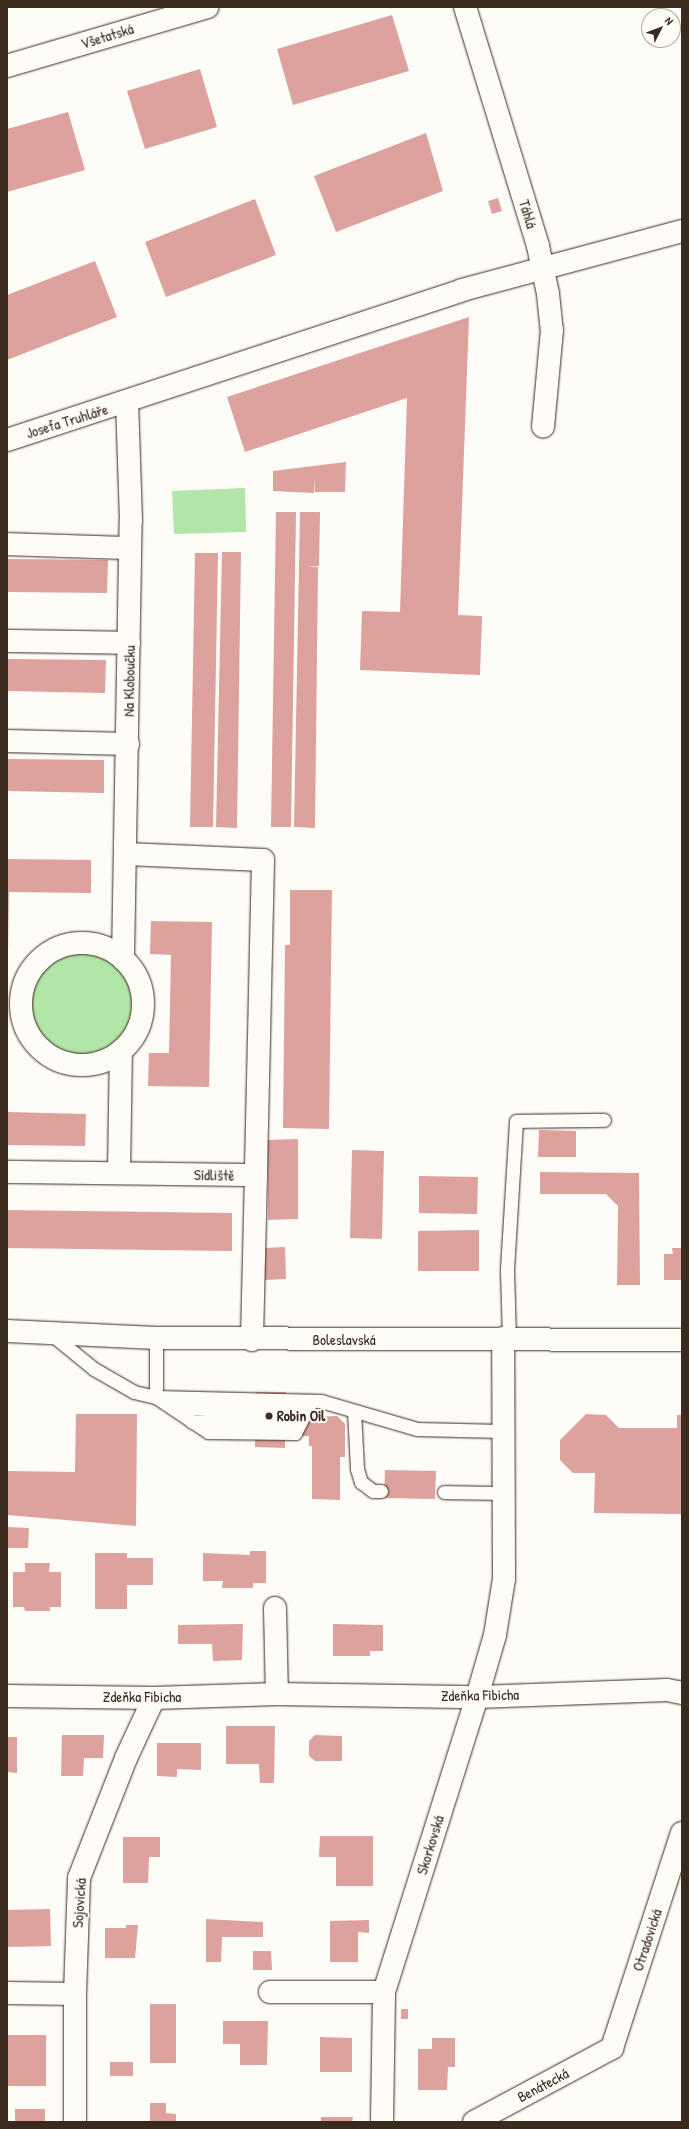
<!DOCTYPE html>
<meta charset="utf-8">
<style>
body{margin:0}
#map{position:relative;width:689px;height:2129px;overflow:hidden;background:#fdfcf7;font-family:"Patrick Hand",sans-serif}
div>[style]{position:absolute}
.green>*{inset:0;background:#b2e6a8}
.round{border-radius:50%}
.building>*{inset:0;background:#dda29e}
.roads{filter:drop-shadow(0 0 1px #3b2a1e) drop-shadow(0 0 1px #3b2a1e)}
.lane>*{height:13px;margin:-6.5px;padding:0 6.5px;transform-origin:6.5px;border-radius:6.5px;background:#fdfcf7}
.street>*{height:22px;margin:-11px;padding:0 11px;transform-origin:11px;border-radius:11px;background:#fdfcf7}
.street>.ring{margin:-11px;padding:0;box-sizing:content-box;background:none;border:22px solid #fdfcf7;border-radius:50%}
.secondary>*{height:22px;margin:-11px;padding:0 11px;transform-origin:11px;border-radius:11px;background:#fdfcf7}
.dots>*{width:11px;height:11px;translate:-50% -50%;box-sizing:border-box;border:2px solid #fdfcf7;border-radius:50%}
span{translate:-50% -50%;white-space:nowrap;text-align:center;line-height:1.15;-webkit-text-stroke:4px #fdfcf7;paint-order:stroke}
.street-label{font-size:15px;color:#3b2a1e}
.poi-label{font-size:15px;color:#3b2a1e;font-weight:700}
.left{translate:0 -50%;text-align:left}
.frame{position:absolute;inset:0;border:8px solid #3b2a1e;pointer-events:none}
.north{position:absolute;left:641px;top:8px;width:40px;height:40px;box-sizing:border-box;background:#fdfcf7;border:1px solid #afa8a0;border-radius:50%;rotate:48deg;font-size:11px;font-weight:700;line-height:16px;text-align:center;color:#3b2a1e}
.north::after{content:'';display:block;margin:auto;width:14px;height:18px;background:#3b2a1e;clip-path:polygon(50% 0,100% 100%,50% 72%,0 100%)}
</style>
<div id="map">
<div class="green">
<i style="clip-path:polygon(245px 488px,246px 532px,174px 534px,172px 491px)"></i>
<i class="round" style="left:31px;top:953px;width:102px;height:102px"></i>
</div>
<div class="building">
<i style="clip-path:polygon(392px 15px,409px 71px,293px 105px,277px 49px)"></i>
<i style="clip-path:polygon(200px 69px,217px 127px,145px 149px,127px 91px)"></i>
<i style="clip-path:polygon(68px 112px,85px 170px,7px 192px,7px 129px)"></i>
<i style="clip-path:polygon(426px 133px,443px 191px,336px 232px,314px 176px)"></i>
<i style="clip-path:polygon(498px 198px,502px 211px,492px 214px,488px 201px)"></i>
<i style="clip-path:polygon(255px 199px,276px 255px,166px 297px,145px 242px)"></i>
<i style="clip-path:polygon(95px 261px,117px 317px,7px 360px,7px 295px)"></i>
<i style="clip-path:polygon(469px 317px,458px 615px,482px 616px,480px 675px,360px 670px,362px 611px,400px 612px,407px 398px,245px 452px,227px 397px)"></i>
<i style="clip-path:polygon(346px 462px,345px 492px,315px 492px,315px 479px,314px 493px,273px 491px,273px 471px)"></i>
<i style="clip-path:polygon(276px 512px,296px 512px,291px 827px,271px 827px)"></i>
<i style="clip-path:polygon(300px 512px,320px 512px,319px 566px,306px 567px,318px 567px,315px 828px,294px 827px)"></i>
<i style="clip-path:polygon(222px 552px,241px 552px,237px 828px,216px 827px)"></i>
<i style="clip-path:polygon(195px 553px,218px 553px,213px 827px,190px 827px)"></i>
<i style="clip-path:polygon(7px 559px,108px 560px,107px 593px,7px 592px)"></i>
<i style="clip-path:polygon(7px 659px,106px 660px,105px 693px,7px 691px)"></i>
<i style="clip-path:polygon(7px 759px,104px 760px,104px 793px,7px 791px)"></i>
<i style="clip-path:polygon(7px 859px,91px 860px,91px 893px,9px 892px,8px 953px)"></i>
<i style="clip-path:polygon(290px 890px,332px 890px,329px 1129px,283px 1128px,285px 945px,290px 945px)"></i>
<i style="clip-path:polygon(151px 921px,212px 922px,209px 1087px,148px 1086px,149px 1053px,169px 1053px,171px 955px,150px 954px)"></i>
<i style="clip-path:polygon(7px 1112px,86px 1114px,85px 1146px,7px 1145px)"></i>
<i style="clip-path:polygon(539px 1130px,576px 1131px,576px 1157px,538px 1157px)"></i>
<i style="clip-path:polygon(298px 1139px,298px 1219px,268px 1220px,268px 1140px)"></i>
<i style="clip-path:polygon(352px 1150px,384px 1151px,382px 1239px,350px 1238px)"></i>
<i style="clip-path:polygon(540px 1172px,639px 1173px,640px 1285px,617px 1285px,618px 1206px,606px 1194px,540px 1194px)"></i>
<i style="clip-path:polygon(419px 1176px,478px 1177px,477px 1214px,419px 1213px)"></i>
<i style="clip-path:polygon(7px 1210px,232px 1213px,232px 1251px,7px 1248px)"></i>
<i style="clip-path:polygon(479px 1230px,479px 1271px,418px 1271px,418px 1231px)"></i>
<i style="clip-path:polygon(285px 1247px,286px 1279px,265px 1280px,264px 1248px)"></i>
<i style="clip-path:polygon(672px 1248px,682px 1248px,682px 1280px,664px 1280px,664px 1254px,673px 1254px)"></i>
<i style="clip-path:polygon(256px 1392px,286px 1392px,285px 1418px,337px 1416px,345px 1424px,345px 1457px,340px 1457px,340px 1500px,312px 1499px,312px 1446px,309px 1446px,309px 1436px,285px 1436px,285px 1448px,255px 1447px)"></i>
<i style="clip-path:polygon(76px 1414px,137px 1414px,136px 1526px,7px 1515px,7px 1471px,75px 1472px)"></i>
<i style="clip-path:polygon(586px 1414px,606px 1415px,619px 1428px,677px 1428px,677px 1415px,682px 1415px,682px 1514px,594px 1513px,595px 1473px,573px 1473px,560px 1460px,560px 1440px)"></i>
<i style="clip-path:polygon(385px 1470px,436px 1471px,435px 1499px,384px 1498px)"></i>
<i style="clip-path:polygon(7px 1527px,29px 1528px,28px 1548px,7px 1548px)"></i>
<i style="clip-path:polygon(250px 1551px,266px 1551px,266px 1583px,253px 1583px,253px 1588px,222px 1588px,223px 1581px,203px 1581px,203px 1553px,250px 1555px)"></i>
<i style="clip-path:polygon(95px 1553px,127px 1553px,127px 1558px,153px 1558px,153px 1585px,127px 1585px,127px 1609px,95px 1609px)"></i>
<i style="clip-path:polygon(25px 1563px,50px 1563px,49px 1572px,61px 1572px,61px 1607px,50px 1607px,50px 1611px,25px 1611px,24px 1607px,13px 1607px,13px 1572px,25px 1572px)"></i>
<i style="clip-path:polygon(243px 1624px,242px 1660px,213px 1661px,212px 1644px,178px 1644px,178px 1625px)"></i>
<i style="clip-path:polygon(333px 1624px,383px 1625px,383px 1651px,370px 1651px,370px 1656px,333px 1656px)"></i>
<i style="clip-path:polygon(226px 1726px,275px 1726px,274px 1783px,260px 1783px,259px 1764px,226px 1764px)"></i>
<i style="clip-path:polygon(62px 1735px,104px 1735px,103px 1758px,84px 1758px,83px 1776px,61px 1776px)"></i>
<i style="clip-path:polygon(315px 1735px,342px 1736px,342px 1761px,315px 1761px,309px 1756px,309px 1741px)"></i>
<i style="clip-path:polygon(7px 1737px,17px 1737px,17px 1773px,7px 1772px)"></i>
<i style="clip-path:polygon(157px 1743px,201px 1743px,201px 1770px,177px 1769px,177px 1777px,157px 1776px)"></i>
<i style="clip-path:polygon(320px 1836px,373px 1836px,373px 1886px,336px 1886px,336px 1857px,319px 1857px)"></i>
<i style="clip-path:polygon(123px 1837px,160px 1837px,160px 1857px,149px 1857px,148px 1883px,123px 1883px)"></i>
<i style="clip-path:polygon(50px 1909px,51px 1946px,7px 1947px,7px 1910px)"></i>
<i style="clip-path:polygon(206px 1919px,263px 1922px,263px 1937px,222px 1937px,221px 1962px,206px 1962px)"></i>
<i style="clip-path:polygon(369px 1920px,369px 1933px,358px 1932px,358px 1962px,330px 1962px,330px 1921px)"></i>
<i style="clip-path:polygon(126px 1925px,138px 1925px,135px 1958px,105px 1958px,105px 1928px,126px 1928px)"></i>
<i style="clip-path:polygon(253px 1951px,271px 1951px,272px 1970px,253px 1970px)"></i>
<i style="clip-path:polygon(150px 2004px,176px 2004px,176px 2063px,150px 2063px)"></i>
<i style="clip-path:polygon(401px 2009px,408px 2009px,408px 2019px,401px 2019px)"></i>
<i style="clip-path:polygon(223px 2021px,268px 2021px,267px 2065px,240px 2065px,240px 2044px,223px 2044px)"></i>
<i style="clip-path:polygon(7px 2035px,46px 2035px,46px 2086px,7px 2086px)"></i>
<i style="clip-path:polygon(320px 2037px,352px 2038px,352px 2072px,320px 2072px)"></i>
<i style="clip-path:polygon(432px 2038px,455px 2038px,455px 2067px,448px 2067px,447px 2090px,418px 2090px,418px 2049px,432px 2049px)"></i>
<i style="clip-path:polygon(110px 2062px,133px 2062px,133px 2076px,110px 2076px)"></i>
<i style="clip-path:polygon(150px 2103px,166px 2103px,166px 2113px,176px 2114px,176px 2122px,150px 2122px)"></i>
<i style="clip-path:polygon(15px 2109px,45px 2109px,45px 2122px,15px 2122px)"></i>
<i style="clip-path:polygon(321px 2117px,353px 2117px,352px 2122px,321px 2122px)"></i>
</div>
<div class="roads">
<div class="lane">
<i style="left:51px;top:1334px;width:55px;rotate:39.1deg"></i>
<i style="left:94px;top:1369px;width:46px;rotate:29.9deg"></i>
<i style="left:134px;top:1392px;width:23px;rotate:13deg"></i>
<i style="left:156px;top:1397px;width:63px;rotate:33.9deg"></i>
<i style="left:208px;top:1432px;width:87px;rotate:0.7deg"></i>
<i style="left:295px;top:1433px;width:36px;rotate:-63deg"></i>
<i style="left:156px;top:1338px;width:59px;rotate:90deg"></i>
<i style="left:156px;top:1397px;width:165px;rotate:1.4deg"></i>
<i style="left:321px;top:1401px;width:100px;rotate:16.3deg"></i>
<i style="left:417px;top:1429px;width:85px;rotate:1.3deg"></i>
<i style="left:509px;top:1338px;width:69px;rotate:-91.7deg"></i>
<i style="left:507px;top:1269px;width:148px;rotate:-86.5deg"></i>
<i style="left:516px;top:1121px;width:88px;rotate:-0.7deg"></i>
<i style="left:173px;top:1408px;width:130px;rotate:1.8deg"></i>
<i style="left:354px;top:1411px;width:58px;rotate:87deg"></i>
<i style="left:357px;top:1469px;width:14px;rotate:73deg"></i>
<i style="left:361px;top:1482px;width:15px;rotate:37deg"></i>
<i style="left:373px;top:1491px;width:8px"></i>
<i style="left:192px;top:1422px;width:107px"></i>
<i style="left:444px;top:1492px;width:58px;rotate:1deg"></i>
</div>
<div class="street">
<i style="left:465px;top:7px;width:250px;rotate:73deg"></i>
<i style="left:538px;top:246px;width:49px;rotate:78.2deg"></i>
<i style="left:548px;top:294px;width:36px;rotate:84deg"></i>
<i style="left:552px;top:330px;width:97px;rotate:95.3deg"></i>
<i style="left:7px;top:66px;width:209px;rotate:-16.4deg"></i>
<i style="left:7px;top:440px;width:479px;rotate:-18.2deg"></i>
<i style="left:462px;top:290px;width:228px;rotate:-15deg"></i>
<i style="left:7px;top:544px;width:123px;rotate:1.9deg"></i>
<i style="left:7px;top:641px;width:122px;rotate:0.9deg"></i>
<i style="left:7px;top:741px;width:121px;rotate:1.4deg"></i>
<i style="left:126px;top:854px;width:137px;rotate:2.5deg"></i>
<i style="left:263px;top:860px;width:315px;rotate:91.3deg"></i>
<i class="ring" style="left:21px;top:943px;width:100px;height:100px"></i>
<i style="left:123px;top:959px;width:438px;rotate:-89deg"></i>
<i style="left:131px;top:521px;width:119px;rotate:-91.9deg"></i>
<i style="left:7px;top:1172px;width:249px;rotate:0.7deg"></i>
<i style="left:256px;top:1175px;width:165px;rotate:91.4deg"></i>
<i style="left:119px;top:1173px;width:122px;rotate:-89.1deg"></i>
<i style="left:275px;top:1608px;width:86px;rotate:88.7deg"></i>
<i style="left:7px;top:1696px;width:147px;rotate:0.8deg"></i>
<i style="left:154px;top:1698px;width:123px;rotate:-1.9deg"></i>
<i style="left:277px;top:1694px;width:200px;rotate:0.9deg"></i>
<i style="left:477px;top:1697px;width:190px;rotate:-2.1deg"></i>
<i style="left:667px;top:1690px;width:15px;rotate:11deg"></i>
<i style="left:270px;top:1992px;width:114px"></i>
<i style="left:7px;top:1993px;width:68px;rotate:0.8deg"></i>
<i style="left:75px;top:2122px;width:128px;rotate:-90deg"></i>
<i style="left:75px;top:1994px;width:116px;rotate:-88deg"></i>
<i style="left:79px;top:1878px;width:129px;rotate:-68.6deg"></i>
<i style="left:126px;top:1758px;width:66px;rotate:-65deg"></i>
<i style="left:382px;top:2122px;width:130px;rotate:-89.1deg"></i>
<i style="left:384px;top:1992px;width:309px;rotate:-72.5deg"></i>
<i style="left:477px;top:1697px;width:65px;rotate:-73.8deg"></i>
<i style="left:495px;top:1635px;width:57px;rotate:-80.9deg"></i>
<i style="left:504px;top:1579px;width:241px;rotate:-90.2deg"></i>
<i style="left:474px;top:2122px;width:157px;rotate:-28.2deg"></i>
<i style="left:612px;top:2048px;width:226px;rotate:-72deg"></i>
</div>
<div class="secondary">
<i style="left:7px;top:1331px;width:149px;rotate:2.7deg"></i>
<i style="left:156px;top:1338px;width:526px;rotate:0.22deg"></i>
</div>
</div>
<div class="dots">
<i style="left:269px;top:1416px;background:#3b2a1e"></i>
</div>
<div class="street-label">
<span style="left:107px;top:36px;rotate:-17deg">Všetatská</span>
<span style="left:528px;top:214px;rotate:73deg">Táhlá</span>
<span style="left:67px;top:421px;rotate:-17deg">Josefa Truhláře</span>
<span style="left:129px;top:681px;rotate:-89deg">Na Kloboučku</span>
<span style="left:214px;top:1175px;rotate:1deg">Sídliště</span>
<span style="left:344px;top:1340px">Boleslavská</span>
<span style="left:480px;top:1695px;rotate:-1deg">Zdeňka Fibicha</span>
<span style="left:142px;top:1697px">Zdeňka Fibicha</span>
<span style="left:430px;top:1845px;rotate:-73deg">Skorkovská</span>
<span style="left:79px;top:1903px;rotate:-86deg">Sojovická</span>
<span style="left:647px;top:1940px;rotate:-72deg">Otradovická</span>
<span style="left:543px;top:2085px;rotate:-28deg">Benátecká</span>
</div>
<div class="poi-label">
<span class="left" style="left:277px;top:1416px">Robin Oil</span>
</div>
<div class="frame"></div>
<div class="north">N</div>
</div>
